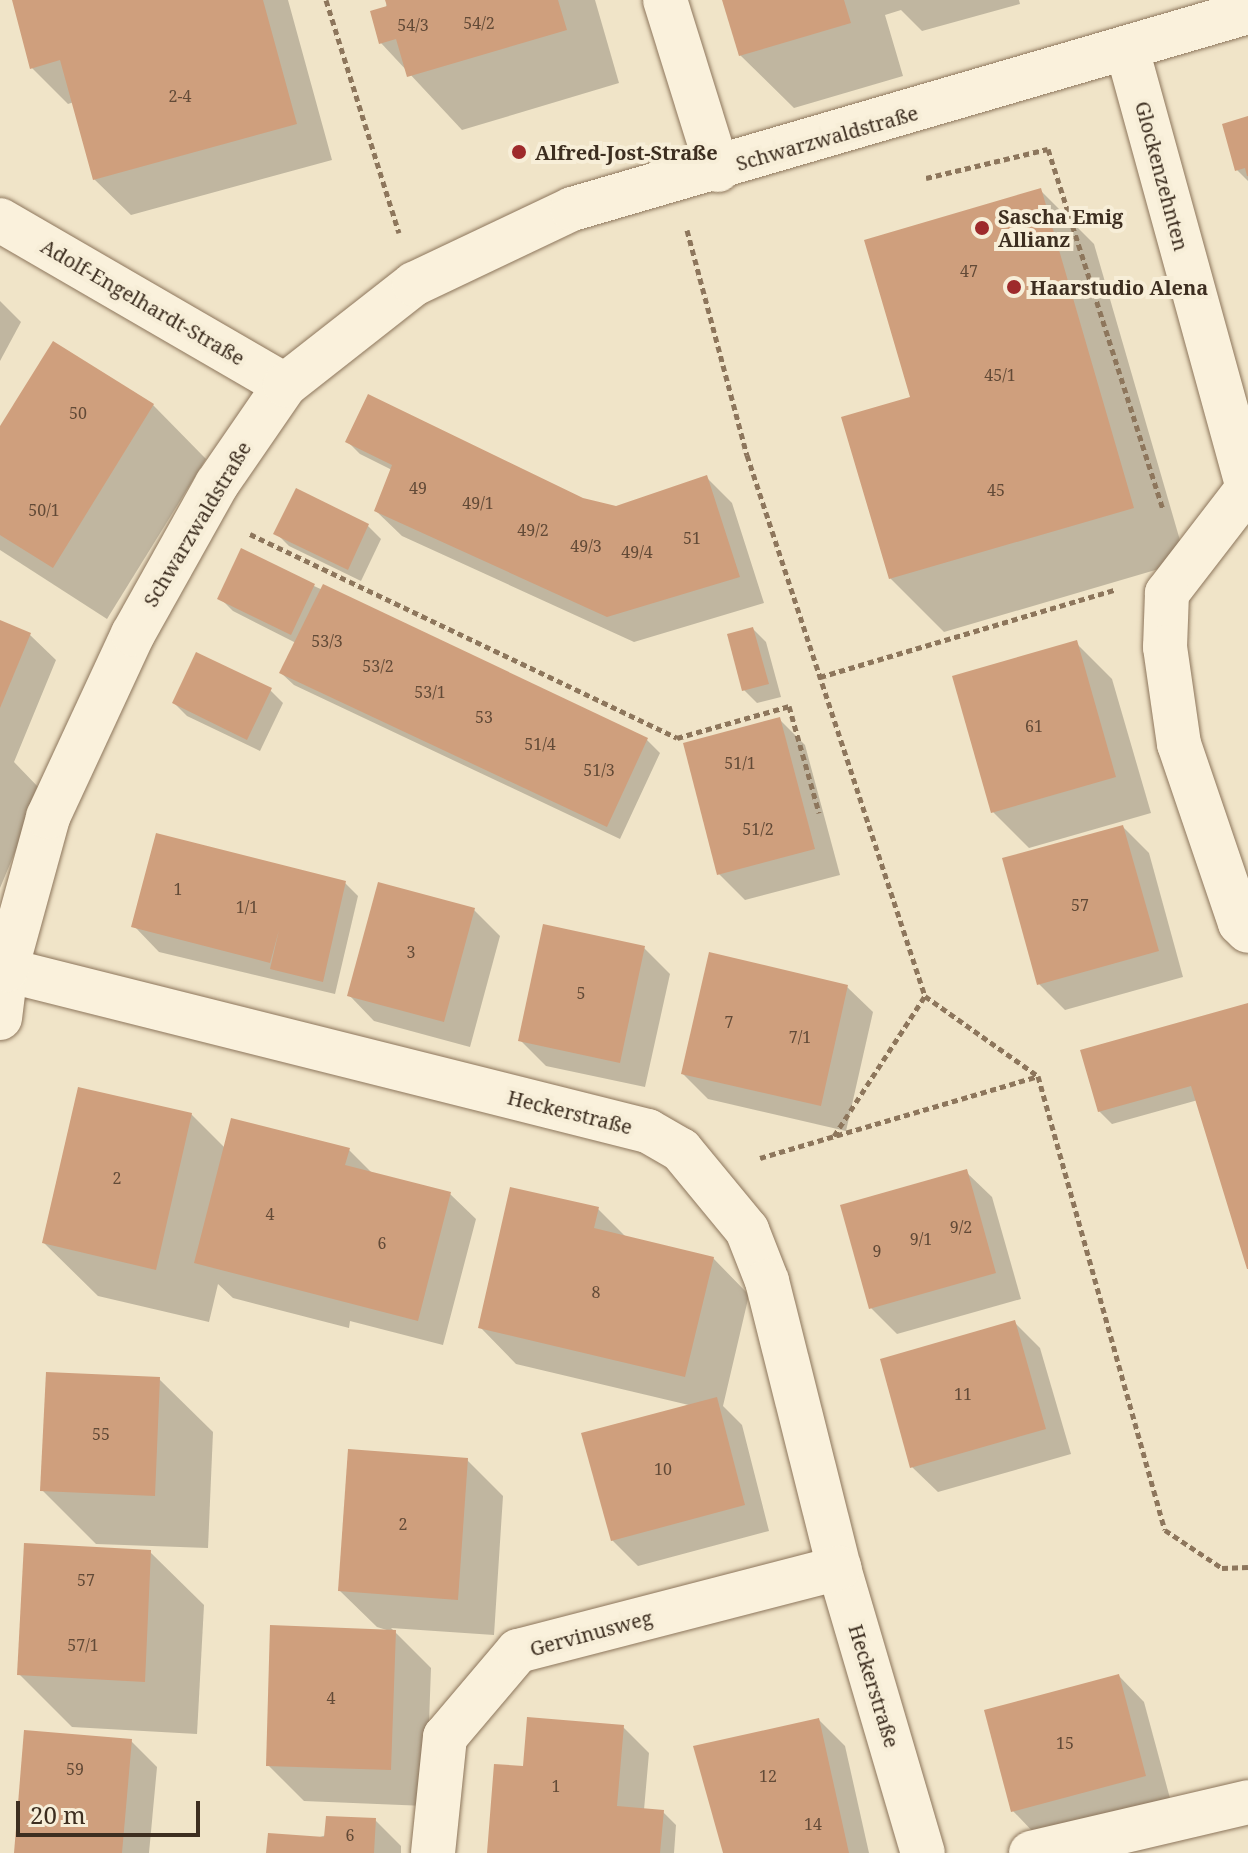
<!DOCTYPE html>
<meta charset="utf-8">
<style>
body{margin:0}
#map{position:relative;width:1248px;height:1853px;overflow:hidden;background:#f0e4c8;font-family:"Noto Serif",serif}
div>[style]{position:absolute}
.shadow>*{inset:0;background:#0003}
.building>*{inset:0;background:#cf9f7d}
.path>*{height:5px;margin-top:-2.5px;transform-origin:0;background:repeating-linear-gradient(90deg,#8d765c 0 6px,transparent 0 10px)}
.roads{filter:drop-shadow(0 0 2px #8d765c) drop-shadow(0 0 2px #8d765c)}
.minor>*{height:44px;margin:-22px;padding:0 22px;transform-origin:22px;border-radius:22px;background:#faf1dc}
.dots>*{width:22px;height:22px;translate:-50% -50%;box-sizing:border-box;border:4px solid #f7eed8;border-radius:50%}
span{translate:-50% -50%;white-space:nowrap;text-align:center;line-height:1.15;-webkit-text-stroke:8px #f7eed8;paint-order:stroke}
.number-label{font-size:16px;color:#624a37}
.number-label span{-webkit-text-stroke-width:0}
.street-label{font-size:20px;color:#3d2e20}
.poi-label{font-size:20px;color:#3d2e20;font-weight:700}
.left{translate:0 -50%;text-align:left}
.scale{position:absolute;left:16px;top:1801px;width:184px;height:36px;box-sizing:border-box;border:4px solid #3d2e20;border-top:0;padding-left:10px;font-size:24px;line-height:28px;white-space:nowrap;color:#3d2e20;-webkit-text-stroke:6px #f7eed8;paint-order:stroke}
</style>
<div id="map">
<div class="shadow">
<i style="clip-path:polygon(14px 0,288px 0,332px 160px,131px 215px,94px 179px,74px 102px,68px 104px,32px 68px)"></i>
<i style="clip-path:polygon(387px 0,595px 0,619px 83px,462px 130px,381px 43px)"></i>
<i style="clip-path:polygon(724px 0,1019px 0,1020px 4px,922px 31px,901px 10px,885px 15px,903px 76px,794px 108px,740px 55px)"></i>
<i style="clip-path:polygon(1248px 118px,1248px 181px,1237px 170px)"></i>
<i style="clip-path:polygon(1041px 191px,1094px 244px,1186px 561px,944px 632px,890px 578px)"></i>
<i style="clip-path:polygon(0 301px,21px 322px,0 361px)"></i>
<i style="clip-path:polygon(153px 405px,206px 459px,107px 619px,0 550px,0 430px)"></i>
<i style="clip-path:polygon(347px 441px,616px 508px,706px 477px,732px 503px,764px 603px,634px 642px,402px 536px,376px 511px,394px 471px,360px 454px)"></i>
<i style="clip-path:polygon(297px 491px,368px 526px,381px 539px,361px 581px,289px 546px,276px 533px)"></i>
<i style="clip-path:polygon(314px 586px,647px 740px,660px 753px,620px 839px,294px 685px,281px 673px,296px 643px,233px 611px,220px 598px)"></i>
<i style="clip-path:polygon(0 622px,30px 635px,56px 660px,14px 762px,41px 790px,0 888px)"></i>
<i style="clip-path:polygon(753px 629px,766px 642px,781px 697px,757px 703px,744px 690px)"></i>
<i style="clip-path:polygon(1076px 643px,1112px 679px,1151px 813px,1029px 848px,993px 812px)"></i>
<i style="clip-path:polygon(270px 690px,283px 703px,260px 751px,187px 716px,174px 703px)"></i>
<i style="clip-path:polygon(779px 719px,805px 745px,840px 875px,745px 900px,719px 874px)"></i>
<i style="clip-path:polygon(1123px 827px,1149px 853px,1183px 977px,1065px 1010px,1039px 984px,1004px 859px)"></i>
<i style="clip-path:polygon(345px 883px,358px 896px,335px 994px,159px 952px,134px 926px)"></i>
<i style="clip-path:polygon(474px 910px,500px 936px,470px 1047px,374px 1021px,349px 995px)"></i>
<i style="clip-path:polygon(644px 948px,670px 974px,645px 1087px,546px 1066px,520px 1040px)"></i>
<i style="clip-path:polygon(847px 987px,873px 1012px,846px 1131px,708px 1099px,683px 1074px)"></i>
<i style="clip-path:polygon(1248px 1005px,1248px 1264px,1198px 1100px,1112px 1124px,1099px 1111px)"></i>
<i style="clip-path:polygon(191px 1114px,226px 1149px,349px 1150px,373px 1174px,450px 1194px,476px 1219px,443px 1345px,350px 1321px,349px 1328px,233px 1298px,218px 1284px,209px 1322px,98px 1296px,44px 1243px)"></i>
<i style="clip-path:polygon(966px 1172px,992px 1197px,1021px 1299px,897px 1334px,871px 1308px,842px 1207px)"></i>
<i style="clip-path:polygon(598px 1209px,627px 1238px,713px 1258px,749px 1295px,723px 1406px,742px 1425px,769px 1531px,638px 1566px,612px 1540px,693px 1406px,516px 1364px,480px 1327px)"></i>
<i style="clip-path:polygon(1014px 1322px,1040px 1348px,1071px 1454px,938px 1492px,912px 1467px)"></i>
<i style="clip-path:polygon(159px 1379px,213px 1432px,208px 1548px,96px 1544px,42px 1490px)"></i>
<i style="clip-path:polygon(467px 1460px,503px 1496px,494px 1635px,391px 1628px,431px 1668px,426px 1806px,304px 1801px,268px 1765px,390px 1631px,377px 1627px,340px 1591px)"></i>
<i style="clip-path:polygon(150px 1552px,204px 1605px,197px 1734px,72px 1727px,19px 1674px)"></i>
<i style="clip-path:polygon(1119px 1676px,1144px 1702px,1171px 1802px,1038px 1837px,1013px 1811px)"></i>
<i style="clip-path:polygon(819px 1720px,845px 1746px,869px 1853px,725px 1853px)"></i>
<i style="clip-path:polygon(623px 1727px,649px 1753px,644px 1810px,663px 1812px,676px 1825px,674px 1853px,489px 1853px,525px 1768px)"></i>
<i style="clip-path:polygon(131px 1741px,157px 1767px,149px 1853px,16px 1853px)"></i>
<i style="clip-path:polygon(375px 1820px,401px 1846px,401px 1853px,268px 1853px)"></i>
</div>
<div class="building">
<i style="clip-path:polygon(12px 0,263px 0,297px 124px,93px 180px,60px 60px,30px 69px)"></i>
<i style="clip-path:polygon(385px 0,558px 0,567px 30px,407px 77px,396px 39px,379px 44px,370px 11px,387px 6px)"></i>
<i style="clip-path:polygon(722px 0,844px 0,851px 23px,739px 56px)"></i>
<i style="clip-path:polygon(1248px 116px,1248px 176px,1247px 176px,1245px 168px,1235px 171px,1222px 124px)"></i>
<i style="clip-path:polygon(1041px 188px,1134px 508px,889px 579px,841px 417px,910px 397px,864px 240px)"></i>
<i style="clip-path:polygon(53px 341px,154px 404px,53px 568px,0 535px,0 426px)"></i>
<i style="clip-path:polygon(368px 394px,583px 498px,616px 506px,707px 475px,740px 577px,607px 617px,374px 511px,392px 465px,345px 442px)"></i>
<i style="clip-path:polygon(296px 488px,369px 524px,348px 570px,273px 534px)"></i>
<i style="clip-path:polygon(241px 548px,315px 584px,291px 635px,217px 599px)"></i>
<i style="clip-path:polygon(323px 584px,648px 738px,607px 827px,279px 673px)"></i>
<i style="clip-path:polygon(0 620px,31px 633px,0 708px)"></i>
<i style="clip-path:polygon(753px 627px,769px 684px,742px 691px,727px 634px)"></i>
<i style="clip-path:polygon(1077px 640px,1116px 777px,991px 813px,952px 676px)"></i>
<i style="clip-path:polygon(196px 652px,272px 688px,247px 740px,172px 703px)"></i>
<i style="clip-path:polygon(780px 717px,815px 849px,717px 875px,683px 743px)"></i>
<i style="clip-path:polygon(1123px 825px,1159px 951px,1037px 985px,1002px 858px)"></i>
<i style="clip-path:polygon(156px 833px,346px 881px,323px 982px,270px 969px,279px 930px,270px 963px,131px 927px)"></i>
<i style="clip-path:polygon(378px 882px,475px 908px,444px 1022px,347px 996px)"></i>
<i style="clip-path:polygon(543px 924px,645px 946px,620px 1063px,518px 1041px)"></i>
<i style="clip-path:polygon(709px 952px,848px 985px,821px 1106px,681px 1074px)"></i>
<i style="clip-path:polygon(1248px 1003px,1248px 1269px,1247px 1269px,1191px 1086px,1098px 1112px,1080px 1050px)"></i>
<i style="clip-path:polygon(78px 1087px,192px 1113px,156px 1270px,42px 1243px)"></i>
<i style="clip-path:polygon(231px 1118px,350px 1148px,345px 1165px,451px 1192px,418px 1321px,194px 1263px)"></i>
<i style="clip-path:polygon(967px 1169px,996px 1273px,869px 1309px,840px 1205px)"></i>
<i style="clip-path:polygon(510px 1187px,599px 1207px,594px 1228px,714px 1257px,685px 1377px,478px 1328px)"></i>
<i style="clip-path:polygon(1015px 1320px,1046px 1429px,910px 1468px,880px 1359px)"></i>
<i style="clip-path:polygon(46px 1372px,160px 1377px,155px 1496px,40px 1491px)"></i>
<i style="clip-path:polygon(717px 1397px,745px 1505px,611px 1541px,581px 1433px)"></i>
<i style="clip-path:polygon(348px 1449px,468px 1458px,458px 1600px,338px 1591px)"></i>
<i style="clip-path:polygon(24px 1543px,151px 1550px,145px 1682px,17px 1675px)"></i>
<i style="clip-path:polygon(270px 1625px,396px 1630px,391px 1770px,266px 1766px)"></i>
<i style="clip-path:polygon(1119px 1674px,1146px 1776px,1011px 1812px,984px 1710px)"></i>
<i style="clip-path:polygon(527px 1717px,624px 1725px,617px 1806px,664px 1810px,660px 1853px,487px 1853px,494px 1764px,523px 1766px)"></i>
<i style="clip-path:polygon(819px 1718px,849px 1853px,723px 1853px,693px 1746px)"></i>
<i style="clip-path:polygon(24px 1730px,132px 1739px,122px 1853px,14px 1853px)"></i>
<i style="clip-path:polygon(326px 1816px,376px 1818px,374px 1853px,266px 1853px,268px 1833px,324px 1837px)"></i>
</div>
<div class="path">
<i style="left:326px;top:0;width:244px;rotate:72.6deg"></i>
<i style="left:926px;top:178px;width:125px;rotate:-13.4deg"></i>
<i style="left:1048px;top:149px;width:379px;rotate:72.3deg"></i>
<i style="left:687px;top:230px;width:233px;rotate:75.1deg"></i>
<i style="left:747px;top:455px;width:570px;rotate:71.79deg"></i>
<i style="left:925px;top:996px;width:138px;rotate:35.3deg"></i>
<i style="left:1038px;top:1076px;width:471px;rotate:74.4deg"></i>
<i style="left:1165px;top:1530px;width:69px;rotate:33.7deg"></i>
<i style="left:1222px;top:1568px;width:26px;rotate:-2deg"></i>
<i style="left:250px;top:534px;width:473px;rotate:25.5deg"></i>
<i style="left:677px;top:738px;width:116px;rotate:-15.9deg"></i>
<i style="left:789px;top:706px;width:111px;rotate:74.3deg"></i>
<i style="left:820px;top:677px;width:307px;rotate:-16.5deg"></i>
<i style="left:834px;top:1136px;width:167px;rotate:-57deg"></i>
<i style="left:760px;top:1158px;width:290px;rotate:-16.4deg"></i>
</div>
<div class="roads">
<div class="minor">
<i style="left:665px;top:0;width:178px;rotate:72.7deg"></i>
<i style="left:1127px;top:49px;width:455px;rotate:74.6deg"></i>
<i style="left:0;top:220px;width:329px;rotate:30.1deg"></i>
<i style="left:1248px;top:488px;width:133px;rotate:127.6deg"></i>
<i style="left:1167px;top:593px;width:54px;rotate:92.1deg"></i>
<i style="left:1165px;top:647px;width:98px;rotate:81.8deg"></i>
<i style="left:1179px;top:744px;width:189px;rotate:71.2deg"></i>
<i style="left:1240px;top:923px;width:11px;rotate:45deg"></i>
<i style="left:6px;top:970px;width:662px;rotate:14.08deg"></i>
<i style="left:648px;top:1131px;width:38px;rotate:30deg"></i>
<i style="left:681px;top:1150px;width:104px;rotate:50.5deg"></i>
<i style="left:747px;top:1230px;width:55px;rotate:68.6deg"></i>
<i style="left:767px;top:1281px;width:296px;rotate:75.9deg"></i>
<i style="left:839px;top:1568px;width:297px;rotate:73.6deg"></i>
<i style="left:0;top:1018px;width:48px;rotate:-82.9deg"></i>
<i style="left:6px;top:970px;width:159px;rotate:-74.6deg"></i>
<i style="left:48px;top:817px;width:202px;rotate:-65.1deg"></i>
<i style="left:133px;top:634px;width:172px;rotate:-60.8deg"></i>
<i style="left:217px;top:484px;width:120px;rotate:-55.5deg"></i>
<i style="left:285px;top:385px;width:164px;rotate:-38.1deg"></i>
<i style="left:414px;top:284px;width:175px;rotate:-25.4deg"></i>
<i style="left:572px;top:209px;width:704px;rotate:-16.25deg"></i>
<i style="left:433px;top:1853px;width:117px;rotate:-84.1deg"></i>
<i style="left:445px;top:1737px;width:113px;rotate:-49.7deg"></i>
<i style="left:518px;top:1651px;width:332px;rotate:-14.5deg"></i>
<i style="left:1031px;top:1853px;width:223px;rotate:-13.2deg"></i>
</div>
</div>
<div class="dots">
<i style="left:519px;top:152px;background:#9e2a2b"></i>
<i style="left:982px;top:228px;background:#9e2a2b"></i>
<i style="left:1014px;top:287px;background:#9e2a2b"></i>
</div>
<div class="number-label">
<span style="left:479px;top:23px">54/2</span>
<span style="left:413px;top:25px">54/3</span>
<span style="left:180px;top:96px">2-4</span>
<span style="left:969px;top:271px">47</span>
<span style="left:1000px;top:375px">45/1</span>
<span style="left:78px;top:413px">50</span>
<span style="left:418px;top:488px">49</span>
<span style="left:996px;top:490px">45</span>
<span style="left:478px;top:503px">49/1</span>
<span style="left:44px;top:510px">50/1</span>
<span style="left:533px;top:530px">49/2</span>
<span style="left:692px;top:538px">51</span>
<span style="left:586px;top:546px">49/3</span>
<span style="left:637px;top:552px">49/4</span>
<span style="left:327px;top:641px">53/3</span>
<span style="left:378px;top:666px">53/2</span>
<span style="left:430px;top:692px">53/1</span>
<span style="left:484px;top:717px">53</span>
<span style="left:1034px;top:726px">61</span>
<span style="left:540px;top:744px">51/4</span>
<span style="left:740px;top:763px">51/1</span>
<span style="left:599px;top:770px">51/3</span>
<span style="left:758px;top:829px">51/2</span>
<span style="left:178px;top:889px">1</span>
<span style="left:1080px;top:905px">57</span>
<span style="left:247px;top:907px">1/1</span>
<span style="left:411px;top:952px">3</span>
<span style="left:581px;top:993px">5</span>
<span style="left:729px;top:1022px">7</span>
<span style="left:800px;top:1037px">7/1</span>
<span style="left:117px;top:1178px">2</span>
<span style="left:270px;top:1214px">4</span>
<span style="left:961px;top:1227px">9/2</span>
<span style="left:921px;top:1239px">9/1</span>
<span style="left:382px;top:1243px">6</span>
<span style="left:877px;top:1251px">9</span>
<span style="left:596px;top:1292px">8</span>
<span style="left:963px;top:1394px">11</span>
<span style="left:101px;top:1434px">55</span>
<span style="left:663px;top:1469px">10</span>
<span style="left:403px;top:1524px">2</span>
<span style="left:86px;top:1580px">57</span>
<span style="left:83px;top:1645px">57/1</span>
<span style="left:331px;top:1698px">4</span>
<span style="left:1065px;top:1743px">15</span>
<span style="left:75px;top:1769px">59</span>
<span style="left:768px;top:1776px">12</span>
<span style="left:556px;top:1786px">1</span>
<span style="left:813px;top:1824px">14</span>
<span style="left:350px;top:1835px">6</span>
</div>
<div class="street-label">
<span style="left:827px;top:138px;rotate:-16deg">Schwarzwaldstraße</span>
<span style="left:1162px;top:176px;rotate:75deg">Glockenzehnten</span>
<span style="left:143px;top:302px;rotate:30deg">Adolf-Engelhardt-Straße</span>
<span style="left:197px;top:524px;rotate:-59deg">Schwarzwaldstraße</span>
<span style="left:570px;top:1112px;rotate:14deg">Heckerstraße</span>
<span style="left:591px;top:1633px;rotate:-15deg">Gervinusweg</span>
<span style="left:874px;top:1686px;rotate:73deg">Heckerstraße</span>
</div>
<div class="poi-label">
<span class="left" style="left:535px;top:152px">Alfred-Jost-Straße</span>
<span class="left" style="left:998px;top:228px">Sascha Emig<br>Allianz</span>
<span class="left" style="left:1030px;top:287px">Haarstudio Alena</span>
</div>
<div class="scale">20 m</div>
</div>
